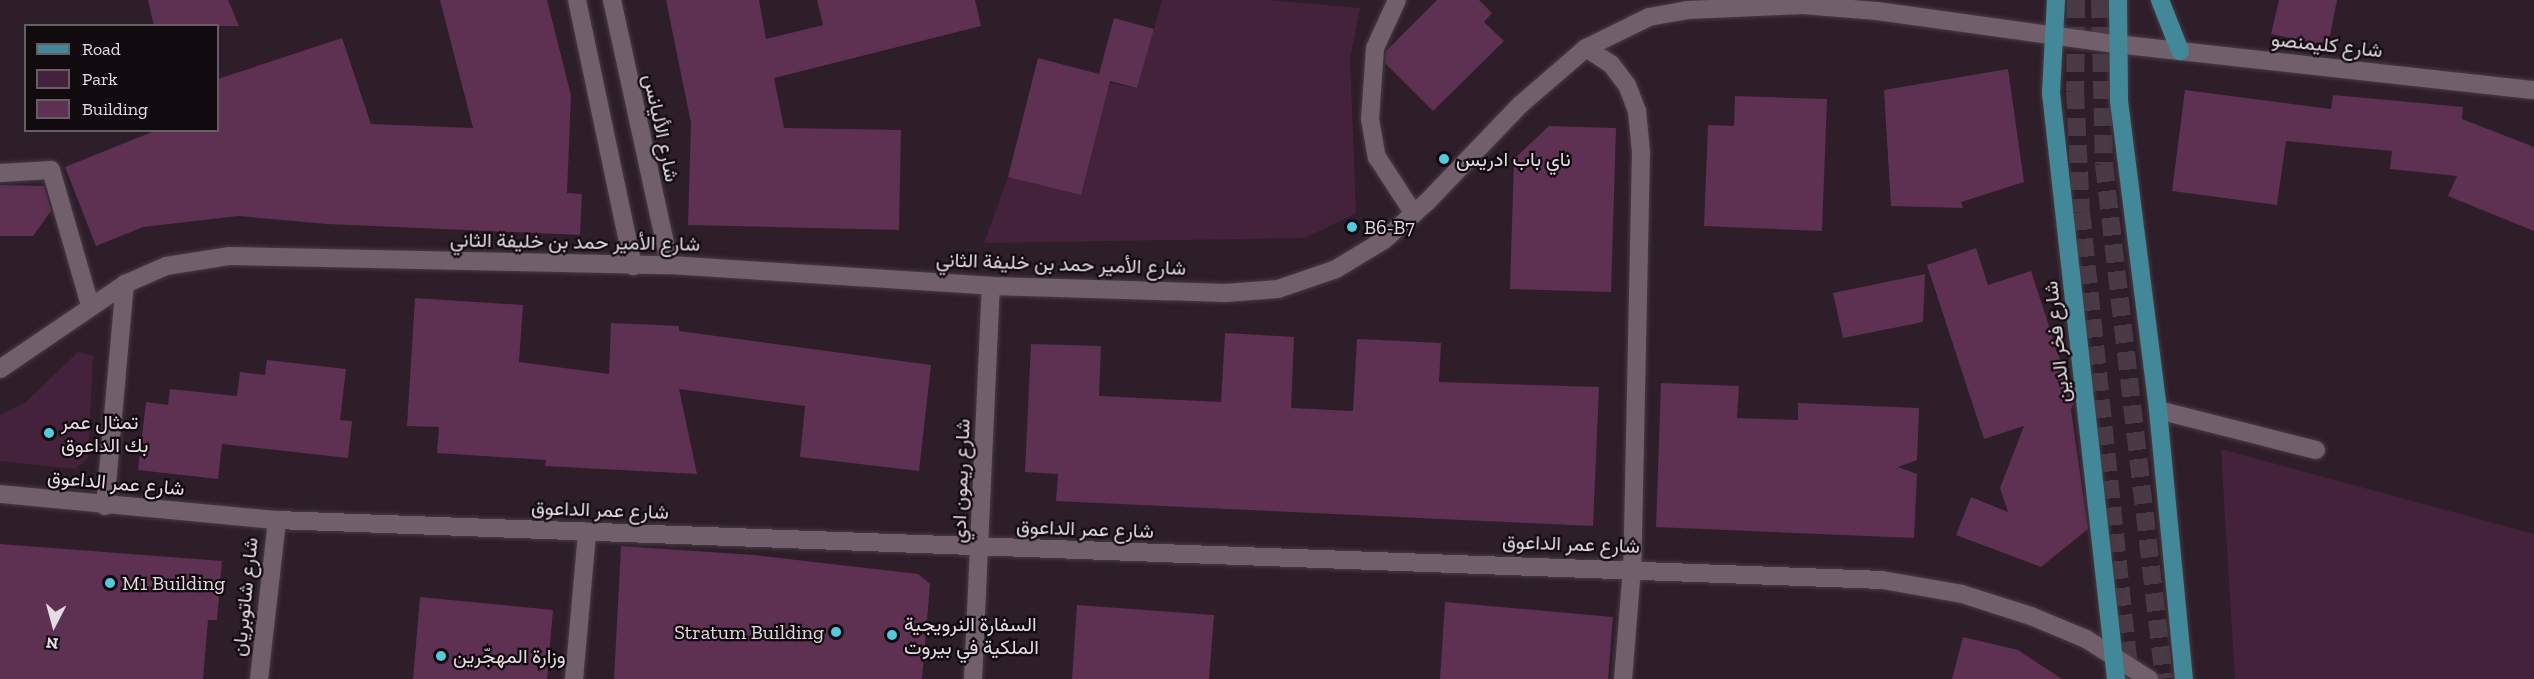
<!DOCTYPE html>
<meta charset="utf-8">
<style>
body{margin:0}
#map{position:relative;width:2534px;height:679px;overflow:hidden;background:#2d1e29;font-family:"Zilla Slab",Vazirmatn,serif}
div>[style]{position:absolute}
.green>*{inset:0;background:#45223c}
.building>*{inset:0;background:#5e3052}
.highway-tunnel>*{height:18px;margin-top:-9px;transform-origin:0;background:repeating-linear-gradient(90deg,#493a45 0 18px,transparent 0 27px)}
.roads{filter:drop-shadow(0 0 2px #473b44) drop-shadow(0 0 2px #473b44)}
.minor>*{height:18px;margin:-9px;padding:0 9px;transform-origin:9px;border-radius:9px;background:#725f6c}
.major>*{height:18px;margin:-9px;padding:0 9px;transform-origin:9px;border-radius:9px;background:#438898}
.dots>*{width:16px;height:16px;translate:-50% -50%;box-sizing:border-box;border:3px solid #110a0f;border-radius:50%}
span{translate:-50% -50%;white-space:nowrap;text-align:center;line-height:1.15;-webkit-text-stroke:4.5px #110a0f;paint-order:stroke}
.street-label{font-size:20px;color:#e5dbe2}
.poi-label{font-size:20px;color:#e5dbe2}
.left{translate:0 -50%;text-align:left}
.right{translate:-100% -50%;text-align:right}
.legend{position:absolute;left:24px;top:24px;width:195px;height:108px;box-sizing:border-box;background:#110a0f;border:2px solid #665e63;margin:0;padding:8px 10px;list-style:none;font-size:18px;color:#e5dbe2}
.legend li{display:flex;align-items:center;gap:12px;height:30px}
.legend b{width:30px;border:2px solid #665e63}
.north{position:absolute;left:24px;top:595px;width:60px;height:60px;-webkit-text-stroke:4px #110a0f;paint-order:stroke;rotate:186deg;font-size:16px;font-weight:700;line-height:24px;text-align:center;color:#e5dbe2}
.north::after{content:'';display:block;margin:auto;width:21px;height:27px;background:#e5dbe2;clip-path:polygon(50% 0,100% 100%,50% 72%,0 100%)}
</style>
<div id="map">
<div class="green">
<i style="clip-path:polygon(1162px 0,1267px 0,1360px 8px,1350px 59px,1356px 213px,1305px 238px,984px 243px,1008px 177px,1081px 195px,1108px 83px,1137px 88px)"></i>
<i style="clip-path:polygon(78px 352px,93px 356px,88px 458px,75px 469px,0 461px,0 415px,25px 403px)"></i>
<i style="clip-path:polygon(2221px 449px,2534px 534px,2534px 679px,2235px 679px)"></i>
</div>
<div class="building">
<i style="clip-path:polygon(148px 0,228px 0,239px 26px,154px 26px)"></i>
<i style="clip-path:polygon(440px 0,547px 0,571px 95px,567px 193px,582px 194px,580px 235px,327px 224px,238px 216px,143px 227px,96px 246px,65px 167px,157px 130px,218px 130px,218px 79px,342px 38px,371px 124px,473px 128px)"></i>
<i style="clip-path:polygon(666px 0,759px 0,766px 39px,823px 25px,817px 0,975px 0,981px 26px,774px 78px,784px 128px,901px 130px,899px 230px,688px 225px,691px 123px)"></i>
<i style="clip-path:polygon(1437px 0,1479px 0,1492px 13px,1484px 22px,1504px 41px,1433px 111px,1385px 63px,1386px 51px)"></i>
<i style="clip-path:polygon(2279px 0,2337px 0,2328px 46px,2271px 34px)"></i>
<i style="clip-path:polygon(1114px 18px,1154px 29px,1137px 88px,1110px 81px,1081px 195px,1008px 177px,1038px 58px,1099px 74px)"></i>
<i style="clip-path:polygon(2008px 69px,2024px 182px,1961px 202px,1963px 208px,1891px 206px,1884px 90px)"></i>
<i style="clip-path:polygon(2185px 90px,2331px 109px,2333px 95px,2463px 107px,2462px 119px,2534px 147px,2534px 231px,2448px 196px,2457px 176px,2390px 169px,2392px 151px,2286px 141px,2277px 205px,2172px 191px)"></i>
<i style="clip-path:polygon(1735px 96px,1827px 99px,1822px 231px,1704px 226px,1708px 125px,1734px 126px)"></i>
<i style="clip-path:polygon(1549px 126px,1616px 128px,1611px 292px,1510px 289px,1514px 159px)"></i>
<i style="clip-path:polygon(0 185px,44px 186px,51px 211px,33px 236px,0 236px)"></i>
<i style="clip-path:polygon(1976px 248px,1988px 285px,2031px 271px,2074px 402px,2071px 410px,2088px 529px,2041px 567px,1956px 535px,1971px 497px,2008px 512px,2000px 488px,2024px 426px,1984px 439px,1927px 265px)"></i>
<i style="clip-path:polygon(1925px 274px,1923px 322px,1843px 338px,1833px 293px)"></i>
<i style="clip-path:polygon(415px 298px,523px 305px,519px 362px,609px 374px,611px 323px,679px 326px,679px 331px,931px 365px,919px 471px,800px 457px,805px 406px,679px 389px,697px 474px,545px 466px,546px 460px,437px 453px,439px 427px,407px 426px)"></i>
<i style="clip-path:polygon(1225px 333px,1294px 337px,1291px 408px,1353px 411px,1357px 339px,1441px 343px,1439px 382px,1599px 387px,1593px 526px,1056px 501px,1058px 474px,1025px 472px,1031px 344px,1101px 346px,1099px 396px,1221px 402px)"></i>
<i style="clip-path:polygon(267px 360px,346px 369px,340px 420px,352px 421px,348px 458px,222px 444px,218px 479px,138px 470px,146px 402px,168px 405px,170px 389px,237px 396px,240px 372px,265px 375px)"></i>
<i style="clip-path:polygon(1661px 383px,1739px 386px,1737px 418px,1798px 420px,1798px 403px,1919px 408px,1917px 460px,1898px 467px,1917px 474px,1914px 538px,1656px 527px)"></i>
<i style="clip-path:polygon(0 544px,222px 561px,217px 620px,208px 620px,203px 679px,0 679px)"></i>
<i style="clip-path:polygon(621px 546px,754px 555px,918px 574px,930px 584px,922px 679px,614px 679px)"></i>
<i style="clip-path:polygon(420px 597px,553px 610px,547px 679px,413px 679px)"></i>
<i style="clip-path:polygon(1445px 602px,1613px 617px,1608px 679px,1440px 679px)"></i>
<i style="clip-path:polygon(1077px 605px,1214px 615px,1209px 679px,1072px 679px)"></i>
<i style="clip-path:polygon(1963px 637px,2018px 650px,2062px 679px,1952px 679px)"></i>
</div>
<div class="highway-tunnel">
<i style="left:2076px;top:0;width:91px;rotate:90.6deg"></i>
<i style="left:2075px;top:91px;width:121px;rotate:87.2deg"></i>
<i style="left:2081px;top:212px;width:470px;rotate:84deg"></i>
<i style="left:2100px;top:0;width:164px;rotate:88.6deg"></i>
<i style="left:2104px;top:164px;width:518px;rotate:83.35deg"></i>
</div>
<div class="roads">
<div class="minor">
<i style="left:577px;top:0;width:272px;rotate:78.1deg"></i>
<i style="left:612px;top:0;width:271px;rotate:77.7deg"></i>
<i style="left:1397px;top:0;width:53px;rotate:114.6deg"></i>
<i style="left:1375px;top:48px;width:71px;rotate:94deg"></i>
<i style="left:1370px;top:119px;width:39px;rotate:80deg"></i>
<i style="left:1377px;top:157px;width:68px;rotate:57deg"></i>
<i style="left:1586px;top:48px;width:30px;rotate:33deg"></i>
<i style="left:1611px;top:64px;width:26px;rotate:53deg"></i>
<i style="left:1627px;top:85px;width:28px;rotate:69deg"></i>
<i style="left:1637px;top:111px;width:41px;rotate:84.4deg"></i>
<i style="left:1641px;top:152px;width:416px;rotate:91.2deg"></i>
<i style="left:1632px;top:568px;width:111px;rotate:94.6deg"></i>
<i style="left:0;top:173px;width:51px;rotate:-3.4deg"></i>
<i style="left:51px;top:170px;width:141px;rotate:73.9deg"></i>
<i style="left:0;top:369px;width:151px;rotate:-34.2deg"></i>
<i style="left:125px;top:284px;width:45px;rotate:-23.7deg"></i>
<i style="left:166px;top:266px;width:65px;rotate:-8.9deg"></i>
<i style="left:230px;top:256px;width:440px;rotate:1.2deg"></i>
<i style="left:670px;top:265px;width:322px;rotate:3.7deg"></i>
<i style="left:991px;top:286px;width:235px;rotate:1.7deg"></i>
<i style="left:1226px;top:293px;width:52px;rotate:-4.4deg"></i>
<i style="left:1278px;top:289px;width:61px;rotate:-19deg"></i>
<i style="left:1336px;top:269px;width:56px;rotate:-31.1deg"></i>
<i style="left:1384px;top:240px;width:57px;rotate:-41.5deg"></i>
<i style="left:1427px;top:202px;width:134px;rotate:-46.2deg"></i>
<i style="left:1520px;top:105px;width:87px;rotate:-40.8deg"></i>
<i style="left:1586px;top:48px;width:70px;rotate:-26.2deg"></i>
<i style="left:1649px;top:17px;width:39px;rotate:-10deg"></i>
<i style="left:1687px;top:10px;width:116px;rotate:-2.5deg"></i>
<i style="left:1803px;top:5px;width:74px;rotate:4.6deg"></i>
<i style="left:1877px;top:11px;width:241px;rotate:7.9deg"></i>
<i style="left:2116px;top:44px;width:421px;rotate:6.3deg"></i>
<i style="left:2158px;top:410px;width:163px;rotate:14.2deg"></i>
<i style="left:0;top:494px;width:278px;rotate:5.4deg"></i>
<i style="left:277px;top:520px;width:1606px;rotate:2.14deg"></i>
<i style="left:1882px;top:580px;width:81px;rotate:9.9deg"></i>
<i style="left:1962px;top:594px;width:72px;rotate:17.7deg"></i>
<i style="left:2031px;top:616px;width:60px;rotate:22.7deg"></i>
<i style="left:2086px;top:639px;width:75px;rotate:32.4deg"></i>
<i style="left:105px;top:506px;width:223px;rotate:-84.9deg"></i>
<i style="left:259px;top:679px;width:160px;rotate:-83.5deg"></i>
<i style="left:574px;top:679px;width:148px;rotate:-84.9deg"></i>
<i style="left:973px;top:679px;width:393px;rotate:-87.4deg"></i>
</div>
<div class="major">
<i style="left:2056px;top:0;width:93px;rotate:93.1deg"></i>
<i style="left:2051px;top:93px;width:590px;rotate:83.67deg"></i>
<i style="left:2118px;top:0;width:101px;rotate:89.4deg"></i>
<i style="left:2119px;top:101px;width:311px;rotate:82.8deg"></i>
<i style="left:2158px;top:410px;width:270px;rotate:84.5deg"></i>
<i style="left:2160px;top:0;width:55px;rotate:68.6deg"></i>
</div>
</div>
<div class="dots">
<i style="left:1444px;top:159px;background:#54cadc"></i>
<i style="left:1352px;top:227px;background:#54cadc"></i>
<i style="left:49px;top:433px;background:#54cadc"></i>
<i style="left:110px;top:583px;background:#54cadc"></i>
<i style="left:836px;top:632px;background:#54cadc"></i>
<i style="left:892px;top:635px;background:#54cadc"></i>
<i style="left:441px;top:656px;background:#54cadc"></i>
</div>
<div class="street-label">
<span style="left:2327px;top:45px;rotate:6deg">شارع كليمنصو</span>
<span style="left:661px;top:128px;rotate:78deg">شارع الأليانس</span>
<span style="left:575px;top:242px;rotate:1deg">شارع الأمير حمد بن خليفة الثاني</span>
<span style="left:1061px;top:264px;rotate:2deg">شارع الأمير حمد بن خليفة الثاني</span>
<span style="left:2057px;top:342px;rotate:-96deg">شارع فخر الدين</span>
<span style="left:961px;top:481px;rotate:-88deg">شارع ريمون ادي</span>
<span style="left:116px;top:483px;rotate:5deg">شارع عمر الداعوق</span>
<span style="left:600px;top:510px;rotate:2deg">شارع عمر الداعوق</span>
<span style="left:1085px;top:529px;rotate:2deg">شارع عمر الداعوق</span>
<span style="left:1571px;top:544px;rotate:2deg">شارع عمر الداعوق</span>
<span style="left:245px;top:597px;rotate:-84deg">شارع شاتوبريان</span>
</div>
<div class="poi-label">
<span class="left" style="left:1456px;top:159px">ناي باب ادريس</span>
<span class="left" style="left:1364px;top:227px">B6-B7</span>
<span class="left" style="left:61px;top:434px">تمثال عمر<br>بك الداعوق</span>
<span class="left" style="left:122px;top:583px">M1 Building</span>
<span class="left" style="left:904px;top:636px">السفارة النرويجية<br>الملكية في بيروت</span>
<span class="right" style="left:824px;top:632px">Stratum Building</span>
<span class="left" style="left:453px;top:656px">وزارة المهجّرين</span>
</div>
<ul class="legend">
<li><b style="height:8px;background:#438898"></b>Road</li>
<li><b style="height:16px;background:#45223c"></b>Park</li>
<li><b style="height:16px;background:#5e3052"></b>Building</li>
</ul>
<div class="north">N</div>
</div>
